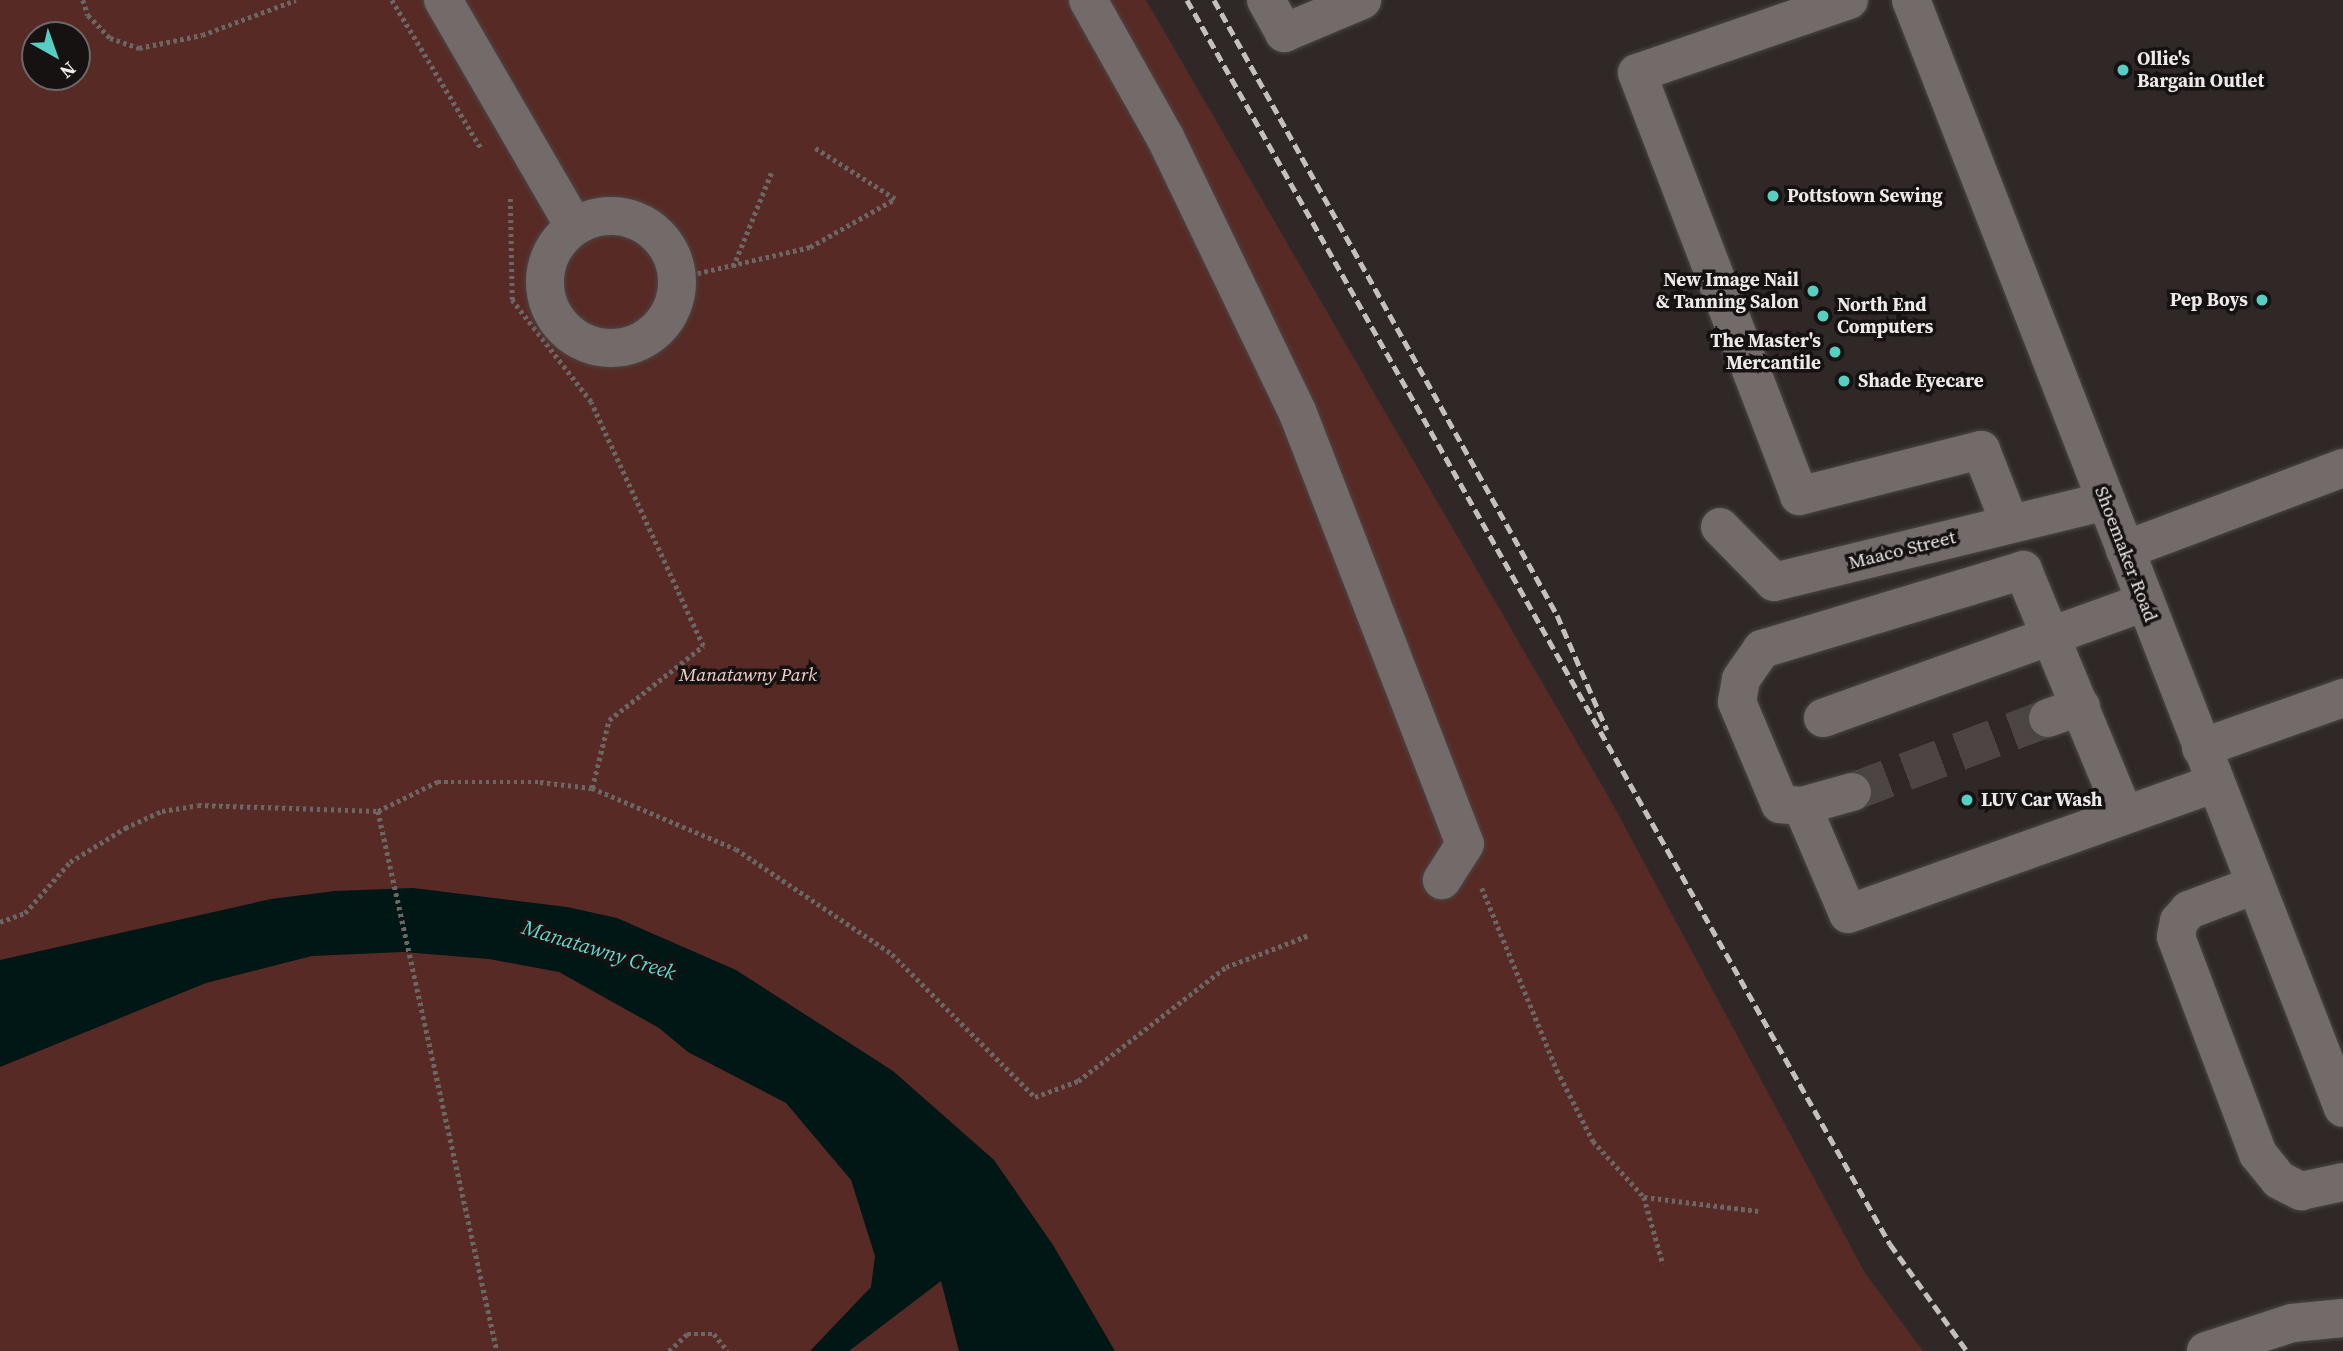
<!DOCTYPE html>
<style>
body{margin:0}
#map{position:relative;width:2343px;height:1351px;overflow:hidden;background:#2f2827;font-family:"Source Serif 4",serif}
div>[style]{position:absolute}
.green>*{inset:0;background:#582a25}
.water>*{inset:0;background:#011715}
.minor-tunnel>*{height:38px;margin-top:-19px;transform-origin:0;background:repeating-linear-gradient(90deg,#4c4544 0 38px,transparent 0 57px)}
.path>*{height:4.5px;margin-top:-2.25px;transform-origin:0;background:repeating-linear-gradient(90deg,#6c6665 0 3.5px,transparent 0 7px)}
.roads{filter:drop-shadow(0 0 2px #4b4544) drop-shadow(0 0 2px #4b4544)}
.minor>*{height:38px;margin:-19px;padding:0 19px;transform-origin:19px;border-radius:19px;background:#736b6a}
.minor>.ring{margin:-19px;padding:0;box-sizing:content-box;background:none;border:38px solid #736b6a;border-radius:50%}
.rail>*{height:5px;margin-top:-2.5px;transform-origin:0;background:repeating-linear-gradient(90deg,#c5bfbe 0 10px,transparent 0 15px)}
.dots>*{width:19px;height:19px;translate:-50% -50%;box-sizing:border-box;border:4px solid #151211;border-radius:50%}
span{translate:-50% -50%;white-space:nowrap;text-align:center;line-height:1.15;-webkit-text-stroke:7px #151211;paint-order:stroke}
.poi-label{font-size:19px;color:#eee9e8;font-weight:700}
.left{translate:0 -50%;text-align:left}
.right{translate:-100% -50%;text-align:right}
.street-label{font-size:19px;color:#eee9e8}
.park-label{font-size:19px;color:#f5d0cb;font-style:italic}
.water-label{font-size:21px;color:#62d7cc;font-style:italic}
.north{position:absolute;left:21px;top:21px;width:70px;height:70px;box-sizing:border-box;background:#151211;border:2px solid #6c6867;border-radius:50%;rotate:140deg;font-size:19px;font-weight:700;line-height:28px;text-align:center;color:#eee9e8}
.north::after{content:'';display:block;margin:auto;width:24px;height:32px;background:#57cec2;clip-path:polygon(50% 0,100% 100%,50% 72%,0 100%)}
</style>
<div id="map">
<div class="green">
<i style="clip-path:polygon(evenodd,0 0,1146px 0,1611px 801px,1865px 1273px,1923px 1351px,0 1351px,0 0,35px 35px,77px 35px,77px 77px,35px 77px,35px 35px)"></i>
</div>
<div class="water">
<i style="clip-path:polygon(413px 888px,567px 907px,617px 918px,736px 970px,893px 1071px,994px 1160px,1053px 1245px,1115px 1351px,959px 1351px,941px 1281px,849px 1351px,810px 1351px,871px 1287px,875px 1256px,851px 1180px,786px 1103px,688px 1052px,659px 1028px,559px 972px,489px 959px,403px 952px,312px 956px,206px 983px,0 1067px,0 960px,271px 899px,335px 891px)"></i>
</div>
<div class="minor-tunnel">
<i style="left:1852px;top:792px;width:210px;rotate:-20.7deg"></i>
</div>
<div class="path">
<i style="left:83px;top:0;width:16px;rotate:72deg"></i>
<i style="left:88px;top:15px;width:32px;rotate:46deg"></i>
<i style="left:110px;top:38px;width:31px;rotate:19deg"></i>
<i style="left:139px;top:48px;width:64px;rotate:-11.7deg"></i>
<i style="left:202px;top:35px;width:100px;rotate:-20.4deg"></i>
<i style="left:392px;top:0;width:175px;rotate:59deg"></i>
<i style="left:733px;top:267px;width:104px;rotate:-67.9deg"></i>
<i style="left:677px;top:278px;width:137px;rotate:-13.1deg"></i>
<i style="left:810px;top:247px;width:98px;rotate:-29.5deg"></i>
<i style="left:895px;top:199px;width:97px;rotate:-147.6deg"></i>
<i style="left:592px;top:788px;width:156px;rotate:23deg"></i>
<i style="left:736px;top:849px;width:188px;rotate:33.9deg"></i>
<i style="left:892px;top:954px;width:202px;rotate:45deg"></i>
<i style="left:1035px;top:1097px;width:46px;rotate:-20.4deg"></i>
<i style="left:1078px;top:1081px;width:187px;rotate:-37.6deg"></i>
<i style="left:1226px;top:967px;width:87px;rotate:-20.9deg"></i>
<i style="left:1307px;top:936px;width:9px;rotate:159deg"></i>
<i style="left:378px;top:811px;width:553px;rotate:77.57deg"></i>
<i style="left:1482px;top:888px;width:197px;rotate:67.6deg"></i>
<i style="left:1557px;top:1070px;width:80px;rotate:63.1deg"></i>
<i style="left:1593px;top:1141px;width:76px;rotate:47.7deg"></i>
<i style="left:1644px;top:1197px;width:70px;rotate:74.2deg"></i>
<i style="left:0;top:922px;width:27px;rotate:-20deg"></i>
<i style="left:25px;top:913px;width:68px;rotate:-48.6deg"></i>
<i style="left:70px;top:862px;width:65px;rotate:-31.7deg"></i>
<i style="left:125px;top:828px;width:41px;rotate:-24.7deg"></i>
<i style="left:162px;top:811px;width:36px;rotate:-9deg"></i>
<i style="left:198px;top:805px;width:180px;rotate:1.9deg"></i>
<i style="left:378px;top:811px;width:66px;rotate:-26.2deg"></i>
<i style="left:437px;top:782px;width:103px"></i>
<i style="left:540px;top:782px;width:52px;rotate:6.6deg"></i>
<i style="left:592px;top:788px;width:70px;rotate:-76deg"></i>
<i style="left:609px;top:720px;width:120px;rotate:-38.2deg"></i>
<i style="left:703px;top:646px;width:268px;rotate:-114.7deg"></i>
<i style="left:591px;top:402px;width:129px;rotate:-127.8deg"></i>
<i style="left:512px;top:300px;width:103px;rotate:-91.1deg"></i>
<i style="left:1644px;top:1197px;width:115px;rotate:7deg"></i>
<i style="left:669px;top:1351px;width:25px;rotate:-43deg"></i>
<i style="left:687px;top:1334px;width:27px"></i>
<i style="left:714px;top:1334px;width:22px;rotate:51deg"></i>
</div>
<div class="roads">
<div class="minor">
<i style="left:443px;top:0;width:261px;rotate:59.9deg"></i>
<i style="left:1088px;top:0;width:157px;rotate:60.7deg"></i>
<i style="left:1165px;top:137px;width:304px;rotate:64.3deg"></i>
<i style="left:1297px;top:411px;width:464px;rotate:68.8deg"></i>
<i style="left:1465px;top:844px;width:43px;rotate:122.6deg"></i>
<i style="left:1266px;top:0;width:38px;rotate:61deg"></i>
<i style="left:1284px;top:33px;width:85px;rotate:-22.9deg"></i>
<i style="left:1849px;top:0;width:224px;rotate:161deg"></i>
<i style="left:1637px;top:73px;width:453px;rotate:69deg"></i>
<i style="left:1799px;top:496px;width:188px;rotate:-14.2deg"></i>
<i style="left:1981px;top:450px;width:79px;rotate:68.6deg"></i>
<i style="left:1911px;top:0;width:1189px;rotate:68.7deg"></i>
<i class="ring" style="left:545px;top:216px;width:94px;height:94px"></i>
<i style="left:1720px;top:527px;width:77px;rotate:45.5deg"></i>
<i style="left:1774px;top:582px;width:342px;rotate:-13.7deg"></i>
<i style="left:2125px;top:550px;width:233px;rotate:-20.6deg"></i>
<i style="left:1823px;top:718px;width:342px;rotate:-19.8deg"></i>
<i style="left:2048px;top:718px;width:35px;rotate:-20deg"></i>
<i style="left:2201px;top:748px;width:151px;rotate:-19.4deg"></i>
<i style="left:1852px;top:792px;width:52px;rotate:164.4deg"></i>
<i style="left:1802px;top:806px;width:22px;rotate:-175deg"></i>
<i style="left:1780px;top:804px;width:111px;rotate:-112.9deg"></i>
<i style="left:1737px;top:702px;width:23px;rotate:-80deg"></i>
<i style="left:1741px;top:679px;width:37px;rotate:-55deg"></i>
<i style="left:1762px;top:649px;width:273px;rotate:-16.8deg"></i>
<i style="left:2023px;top:570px;width:264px;rotate:67.5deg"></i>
<i style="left:1802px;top:806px;width:117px;rotate:66.9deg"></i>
<i style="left:1848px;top:914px;width:390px;rotate:-19.6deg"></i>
<i style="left:2255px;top:885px;width:71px;rotate:159.3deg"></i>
<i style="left:2189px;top:910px;width:15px;rotate:132deg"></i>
<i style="left:2179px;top:921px;width:16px;rotate:101deg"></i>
<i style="left:2176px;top:937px;width:232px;rotate:69.3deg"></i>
<i style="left:2258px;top:1154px;width:33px;rotate:51deg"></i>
<i style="left:2279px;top:1180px;width:25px;rotate:27deg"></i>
<i style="left:2301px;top:1191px;width:43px;rotate:-12.1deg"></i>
<i style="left:2206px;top:1351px;width:90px;rotate:-18deg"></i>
<i style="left:2292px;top:1323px;width:51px;rotate:-5.6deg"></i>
</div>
</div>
<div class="rail">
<i style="left:1187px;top:0;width:1429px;rotate:60.53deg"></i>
<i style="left:1890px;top:1244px;width:132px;rotate:54.3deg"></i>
<i style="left:1214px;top:0;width:704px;rotate:60.85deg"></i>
<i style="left:1557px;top:615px;width:125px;rotate:66.5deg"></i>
</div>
<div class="dots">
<i style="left:2123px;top:70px;background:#57cec2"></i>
<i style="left:1773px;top:196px;background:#57cec2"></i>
<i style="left:1813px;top:291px;background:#57cec2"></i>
<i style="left:2262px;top:300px;background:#57cec2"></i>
<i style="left:1823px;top:316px;background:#57cec2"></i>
<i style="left:1835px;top:352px;background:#57cec2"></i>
<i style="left:1844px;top:381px;background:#57cec2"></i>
<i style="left:1967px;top:800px;background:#57cec2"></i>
</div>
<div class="poi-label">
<span class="left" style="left:2137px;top:70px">Ollie's<br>Bargain Outlet</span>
<span class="left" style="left:1787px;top:196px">Pottstown Sewing</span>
<span class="right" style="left:1799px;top:291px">New Image Nail<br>&amp; Tanning Salon</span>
<span class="right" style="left:2248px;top:300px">Pep Boys</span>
<span class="left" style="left:1837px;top:316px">North End<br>Computers</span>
<span class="right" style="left:1821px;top:352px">The Master's<br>Mercantile</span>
<span class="left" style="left:1858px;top:381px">Shade Eyecare</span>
<span class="left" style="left:1981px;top:800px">LUV Car Wash</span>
</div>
<div class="street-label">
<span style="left:1902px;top:550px;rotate:-14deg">Maaco Street</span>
<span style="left:2126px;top:554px;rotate:69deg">Shoemaker Road</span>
</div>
<div class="park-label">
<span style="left:748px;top:675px">Manatawny Park</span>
</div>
<div class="water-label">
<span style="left:599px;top:950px;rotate:17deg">Manatawny Creek</span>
</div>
<div class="north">N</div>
</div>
